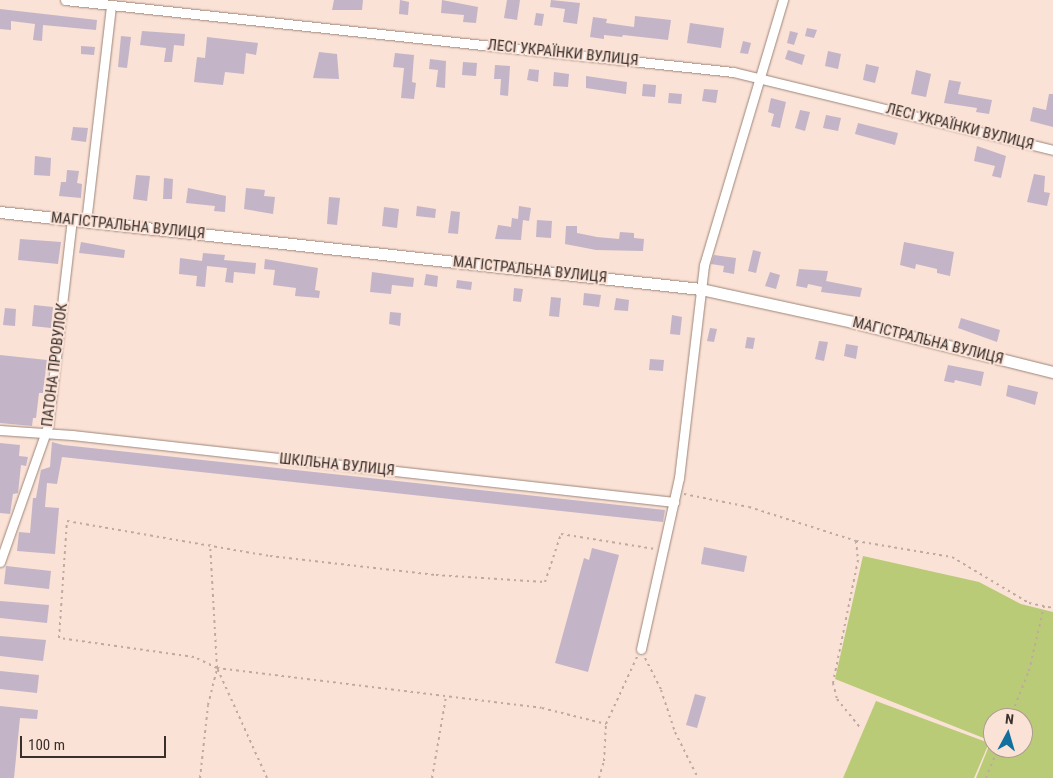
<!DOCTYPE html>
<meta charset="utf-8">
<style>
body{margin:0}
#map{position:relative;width:1053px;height:778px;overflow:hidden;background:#fbe2d6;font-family:"Roboto Condensed",sans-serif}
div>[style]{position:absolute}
.green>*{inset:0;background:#bacb77}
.building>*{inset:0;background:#c3b4c8}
.path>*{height:2px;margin-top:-1px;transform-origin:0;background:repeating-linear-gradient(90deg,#beaaa1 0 2.5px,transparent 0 6.5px)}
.roads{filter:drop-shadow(0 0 1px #9c857a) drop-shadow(0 0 1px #9c857a)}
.street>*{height:9px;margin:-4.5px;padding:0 4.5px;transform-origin:4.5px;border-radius:4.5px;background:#fff}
.secondary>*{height:11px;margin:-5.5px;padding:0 5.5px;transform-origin:5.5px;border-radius:5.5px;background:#fff}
span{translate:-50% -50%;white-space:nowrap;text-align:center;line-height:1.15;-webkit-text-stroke:4px #fbe2d6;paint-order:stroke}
.street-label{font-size:15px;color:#392f2b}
.north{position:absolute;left:983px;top:708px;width:50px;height:50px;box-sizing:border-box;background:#fbe2d6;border:1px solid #ad9a92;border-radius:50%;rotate:6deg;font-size:14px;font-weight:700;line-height:20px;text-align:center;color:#392f2b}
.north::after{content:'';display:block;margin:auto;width:18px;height:22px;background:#12709e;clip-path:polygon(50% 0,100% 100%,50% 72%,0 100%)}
.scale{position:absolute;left:20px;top:736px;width:146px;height:22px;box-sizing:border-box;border:2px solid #392f2b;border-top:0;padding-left:6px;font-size:15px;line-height:18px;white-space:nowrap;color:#392f2b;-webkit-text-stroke:4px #fbe2d6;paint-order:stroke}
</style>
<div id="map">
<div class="green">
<i style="clip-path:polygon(evenodd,863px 556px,979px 582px,1021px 604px,1053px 612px,1053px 778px,976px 778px,991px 741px,835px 679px,863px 556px,993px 718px,1023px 718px,1023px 748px,993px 748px,993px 718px)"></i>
<i style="clip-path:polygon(876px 701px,989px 743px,974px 778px,843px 778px)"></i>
</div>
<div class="building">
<i style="clip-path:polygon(334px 0,363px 0,362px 10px,332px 10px)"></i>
<i style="clip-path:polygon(400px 0,409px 2px,408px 15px,399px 14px)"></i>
<i style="clip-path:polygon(442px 0,478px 7px,476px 23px,463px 22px,464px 15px,441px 13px)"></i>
<i style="clip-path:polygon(507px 0,520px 0,517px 20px,504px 18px)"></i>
<i style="clip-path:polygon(551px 0,580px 3px,577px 24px,563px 22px,565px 9px,550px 7px)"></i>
<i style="clip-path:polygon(0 9px,97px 20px,96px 30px,43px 25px,42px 41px,33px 40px,35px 24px,11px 21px,11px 30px,0 29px)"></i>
<i style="clip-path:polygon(536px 13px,544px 14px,542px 26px,534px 25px)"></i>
<i style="clip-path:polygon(635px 16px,671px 20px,668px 40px,623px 35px,622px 37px,604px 35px,604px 39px,590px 37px,593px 17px,607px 19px,606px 23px,634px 27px)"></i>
<i style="clip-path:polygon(690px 23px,724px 28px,721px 48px,687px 43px)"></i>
<i style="clip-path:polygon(807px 28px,817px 30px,814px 38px,805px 36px)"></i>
<i style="clip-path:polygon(142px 31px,185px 34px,184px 46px,174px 45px,172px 62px,164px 62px,166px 48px,140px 45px)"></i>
<i style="clip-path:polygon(790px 31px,798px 33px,794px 45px,787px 43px)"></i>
<i style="clip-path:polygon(121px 36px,131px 37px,127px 68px,118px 67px)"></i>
<i style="clip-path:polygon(207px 37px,258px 43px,256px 55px,246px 53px,244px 74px,225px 72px,223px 85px,194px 82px,197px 57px,205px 58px)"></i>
<i style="clip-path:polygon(743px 41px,751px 43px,748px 54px,740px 53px)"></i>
<i style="clip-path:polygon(81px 46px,95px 47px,94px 55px,81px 54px)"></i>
<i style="clip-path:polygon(788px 50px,805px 55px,802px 65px,785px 59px)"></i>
<i style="clip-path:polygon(828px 51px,841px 54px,838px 69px,825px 66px)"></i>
<i style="clip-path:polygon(319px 52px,337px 54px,339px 79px,313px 78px)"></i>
<i style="clip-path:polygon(395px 53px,414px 55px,412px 82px,416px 83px,414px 99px,401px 98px,404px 68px,393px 67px)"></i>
<i style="clip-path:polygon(430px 59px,446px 61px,445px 88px,436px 87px,438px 70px,429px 69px)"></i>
<i style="clip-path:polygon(463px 62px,477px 63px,476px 76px,462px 75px)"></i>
<i style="clip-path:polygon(866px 64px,879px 67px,875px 83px,863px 80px)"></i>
<i style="clip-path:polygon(495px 65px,510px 66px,508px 96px,500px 95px,501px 79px,494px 79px)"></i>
<i style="clip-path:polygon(529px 69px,539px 70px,538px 82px,527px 80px)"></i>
<i style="clip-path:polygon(916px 70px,931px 74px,926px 97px,911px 94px)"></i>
<i style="clip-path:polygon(554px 72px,569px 74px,568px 87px,553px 86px)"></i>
<i style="clip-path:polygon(586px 76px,627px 82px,626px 94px,586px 88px)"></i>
<i style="clip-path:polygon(949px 80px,961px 82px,958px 94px,992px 100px,989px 114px,976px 112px,977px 108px,944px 103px)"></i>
<i style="clip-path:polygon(643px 84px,656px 85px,655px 97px,642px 96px)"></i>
<i style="clip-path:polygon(704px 89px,718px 90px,716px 103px,702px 101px)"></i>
<i style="clip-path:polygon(669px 93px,682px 94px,681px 104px,668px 103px)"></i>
<i style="clip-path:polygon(1049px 94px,1053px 94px,1053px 127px,1030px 121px,1033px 107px,1046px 110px)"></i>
<i style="clip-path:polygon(771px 98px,786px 102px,780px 128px,771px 126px,774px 114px,768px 112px)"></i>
<i style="clip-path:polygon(800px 110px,810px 112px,805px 131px,795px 128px)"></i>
<i style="clip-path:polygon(826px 115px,841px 118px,838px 131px,823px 128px)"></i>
<i style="clip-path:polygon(858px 123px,898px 133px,895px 145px,855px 134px)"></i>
<i style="clip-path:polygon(73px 127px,88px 128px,86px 142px,71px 140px)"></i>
<i style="clip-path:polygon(977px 146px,1006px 156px,1001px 178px,992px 176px,995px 166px,974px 161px)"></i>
<i style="clip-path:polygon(35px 156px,51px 158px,50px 176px,34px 175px)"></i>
<i style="clip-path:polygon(67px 170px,79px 171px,77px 183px,82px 184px,81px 198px,59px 196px,61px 182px,66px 182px)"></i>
<i style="clip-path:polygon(1034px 174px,1045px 176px,1044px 192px,1050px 193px,1047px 206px,1027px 202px)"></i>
<i style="clip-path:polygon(136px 175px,150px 176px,147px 201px,133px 199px)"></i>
<i style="clip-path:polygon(164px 178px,173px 179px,172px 199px,163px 199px)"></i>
<i style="clip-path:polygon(188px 188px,226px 196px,225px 212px,214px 211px,215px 206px,186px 203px)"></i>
<i style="clip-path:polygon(246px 188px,265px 190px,264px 196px,275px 197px,273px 214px,244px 209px)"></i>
<i style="clip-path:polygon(329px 197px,340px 198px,337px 225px,327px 224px)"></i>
<i style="clip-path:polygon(417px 206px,436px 209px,435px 218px,416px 216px)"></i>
<i style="clip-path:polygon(519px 206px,531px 208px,529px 221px,523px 220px,521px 240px,495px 239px,498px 225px,511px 227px,512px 218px,518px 219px)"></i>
<i style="clip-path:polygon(384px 207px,399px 209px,397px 228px,382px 226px)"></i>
<i style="clip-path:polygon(451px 211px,460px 212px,458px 234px,448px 233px)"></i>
<i style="clip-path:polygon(537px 220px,552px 221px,551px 238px,536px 237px)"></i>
<i style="clip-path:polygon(566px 226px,577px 226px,577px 233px,597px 237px,619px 239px,620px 232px,634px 233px,634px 238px,644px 239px,643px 251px,596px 250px,565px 244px)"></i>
<i style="clip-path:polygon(20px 239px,61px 242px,58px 264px,18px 260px)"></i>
<i style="clip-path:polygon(81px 242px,125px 250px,124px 258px,79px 253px)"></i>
<i style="clip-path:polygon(904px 242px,954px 252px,950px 276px,937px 273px,937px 269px,916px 264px,915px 269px,900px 265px)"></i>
<i style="clip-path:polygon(753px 250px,761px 252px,756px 273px,748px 271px)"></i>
<i style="clip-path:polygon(203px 253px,225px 255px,224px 260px,256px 263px,255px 274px,234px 272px,233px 283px,225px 282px,227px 268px,207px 266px,205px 287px,196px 286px,197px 276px,179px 274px,180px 258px,202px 261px)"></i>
<i style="clip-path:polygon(714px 255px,736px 258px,734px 274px,723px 272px,724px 266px,711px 264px)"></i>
<i style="clip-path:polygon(265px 259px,318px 268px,315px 290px,320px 291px,319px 298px,295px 296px,296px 288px,273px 285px,275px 270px,264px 269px)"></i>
<i style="clip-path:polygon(799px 269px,828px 271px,826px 281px,862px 288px,860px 297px,821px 292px,822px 287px,808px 284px,807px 288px,796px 286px)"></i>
<i style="clip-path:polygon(372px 272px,414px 278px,413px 287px,392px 285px,391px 294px,370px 292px)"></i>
<i style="clip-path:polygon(770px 272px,780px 275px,776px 289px,765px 286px)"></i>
<i style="clip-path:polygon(426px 274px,438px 276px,437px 287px,424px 285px)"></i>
<i style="clip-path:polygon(457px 280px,472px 282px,471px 290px,456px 288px)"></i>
<i style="clip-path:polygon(514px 288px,523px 289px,521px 302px,513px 301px)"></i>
<i style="clip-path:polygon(584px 293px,601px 295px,599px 307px,583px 305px)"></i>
<i style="clip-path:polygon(551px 297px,561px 298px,559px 317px,549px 316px)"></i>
<i style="clip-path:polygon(616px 298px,629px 300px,628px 311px,614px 310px)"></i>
<i style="clip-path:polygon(34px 305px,53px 307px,51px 328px,32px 326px)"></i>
<i style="clip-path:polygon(5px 308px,16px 309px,15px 326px,3px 325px)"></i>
<i style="clip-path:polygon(390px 312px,401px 313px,400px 326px,389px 324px)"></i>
<i style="clip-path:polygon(672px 315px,682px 317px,680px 335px,670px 334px)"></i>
<i style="clip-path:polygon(961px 318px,1000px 330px,997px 342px,958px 328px)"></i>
<i style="clip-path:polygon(710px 328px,717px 329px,714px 342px,707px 341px)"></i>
<i style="clip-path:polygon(747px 337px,755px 338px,753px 349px,745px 348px)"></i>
<i style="clip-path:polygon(819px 341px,828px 342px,824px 361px,815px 359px)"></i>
<i style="clip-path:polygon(846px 344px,858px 346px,856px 359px,844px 356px)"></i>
<i style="clip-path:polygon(0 355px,47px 360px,43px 393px,39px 393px,36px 418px,33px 418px,32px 426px,0 423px)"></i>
<i style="clip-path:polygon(650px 359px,664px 360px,663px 371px,649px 370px)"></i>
<i style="clip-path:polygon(948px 365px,984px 372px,981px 386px,955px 380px,954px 383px,944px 381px)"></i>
<i style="clip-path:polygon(1008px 385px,1038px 392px,1035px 405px,1006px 396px)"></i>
<i style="clip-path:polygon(52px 442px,63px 445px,665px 510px,663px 522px,62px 457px,57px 484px,47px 483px,45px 507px,59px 508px,55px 554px,17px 551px,19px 532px,30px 533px,33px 498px,36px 498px,41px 470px,50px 467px)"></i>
<i style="clip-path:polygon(0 443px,20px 445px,19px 456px,28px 457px,26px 466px,21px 465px,18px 493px,13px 494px,10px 514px,0 513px)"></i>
<i style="clip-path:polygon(704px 547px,747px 556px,744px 572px,701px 564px)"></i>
<i style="clip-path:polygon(592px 548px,619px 555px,588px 672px,555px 663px,584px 558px,589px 560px)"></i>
<i style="clip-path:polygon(6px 566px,51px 571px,49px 589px,4px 584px)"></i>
<i style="clip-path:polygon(0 601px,49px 605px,47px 623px,0 618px)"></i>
<i style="clip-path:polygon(0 636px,46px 640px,43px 661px,0 656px)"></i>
<i style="clip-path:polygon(0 671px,39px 675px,37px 693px,0 689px)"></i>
<i style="clip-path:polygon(695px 694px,706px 697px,697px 728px,686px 725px)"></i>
<i style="clip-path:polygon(0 706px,38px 710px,37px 719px,20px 718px,14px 778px,0 778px)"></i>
</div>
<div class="path">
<i style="left:684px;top:494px;width:66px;rotate:11.3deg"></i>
<i style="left:749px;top:507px;width:112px;rotate:17.6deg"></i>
<i style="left:856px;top:541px;width:97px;rotate:9.5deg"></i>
<i style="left:952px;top:557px;width:90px;rotate:30.9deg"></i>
<i style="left:1029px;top:603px;width:25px;rotate:12deg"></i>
<i style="left:856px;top:541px;width:19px;rotate:84deg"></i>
<i style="left:858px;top:560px;width:126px;rotate:101.5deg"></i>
<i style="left:833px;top:683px;width:16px;rotate:76deg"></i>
<i style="left:837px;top:699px;width:38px;rotate:51deg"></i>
<i style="left:645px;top:658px;width:36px;rotate:63deg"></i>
<i style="left:661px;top:690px;width:44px;rotate:71.6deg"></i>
<i style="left:675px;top:732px;width:51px;rotate:63.4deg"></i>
<i style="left:217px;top:668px;width:25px;rotate:-154deg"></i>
<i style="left:194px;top:657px;width:136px;rotate:-172deg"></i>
<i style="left:59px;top:638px;width:117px;rotate:-86.1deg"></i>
<i style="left:67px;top:521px;width:206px;rotate:9.8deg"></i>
<i style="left:270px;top:556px;width:167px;rotate:6.5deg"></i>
<i style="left:436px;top:575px;width:109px;rotate:3.7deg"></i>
<i style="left:545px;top:582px;width:51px;rotate:-71.6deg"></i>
<i style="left:561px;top:534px;width:95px;rotate:9.1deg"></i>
<i style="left:1010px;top:718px;width:51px;rotate:-68deg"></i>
<i style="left:1029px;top:671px;width:67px;rotate:-77deg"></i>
<i style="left:200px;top:778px;width:73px;rotate:-83.7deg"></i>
<i style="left:208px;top:705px;width:38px;rotate:-76deg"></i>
<i style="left:217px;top:668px;width:124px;rotate:-93.2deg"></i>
<i style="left:267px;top:778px;width:121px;rotate:-114.4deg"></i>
<i style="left:217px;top:668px;width:327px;rotate:7deg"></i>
<i style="left:542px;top:708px;width:66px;rotate:14deg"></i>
<i style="left:432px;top:778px;width:82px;rotate:-80.2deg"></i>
<i style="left:599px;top:778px;width:18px;rotate:-74deg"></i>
<i style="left:604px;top:761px;width:37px;rotate:-87deg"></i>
<i style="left:606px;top:724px;width:74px;rotate:-65.2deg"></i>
<i style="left:986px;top:778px;width:32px;rotate:-68deg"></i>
</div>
<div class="roads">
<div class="street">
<i style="left:65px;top:0;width:672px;rotate:6.15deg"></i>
<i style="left:733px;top:72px;width:329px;rotate:13.7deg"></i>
<i style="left:86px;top:222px;width:218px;rotate:-83.4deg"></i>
<i style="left:0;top:430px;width:72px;rotate:4deg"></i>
<i style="left:72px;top:435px;width:606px;rotate:6.35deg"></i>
<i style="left:0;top:562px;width:144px;rotate:-70.6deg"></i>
<i style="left:48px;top:426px;width:207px;rotate:-83.4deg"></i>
<i style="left:641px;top:649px;width:175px;rotate:-77.5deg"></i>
<i style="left:679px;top:478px;width:214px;rotate:-83.3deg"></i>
<i style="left:704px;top:265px;width:277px;rotate:-73.4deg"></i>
</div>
<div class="secondary">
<i style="left:0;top:212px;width:705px;rotate:6.27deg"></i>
<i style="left:701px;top:289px;width:155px;rotate:12.3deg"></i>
<i style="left:852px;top:322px;width:207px;rotate:14deg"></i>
</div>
</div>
<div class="street-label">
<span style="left:563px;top:53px;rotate:6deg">ЛЕСІ УКРАЇНКИ ВУЛИЦЯ</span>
<span style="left:960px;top:127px;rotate:14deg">ЛЕСІ УКРАЇНКИ ВУЛИЦЯ</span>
<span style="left:128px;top:226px;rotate:6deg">МАГІСТРАЛЬНА ВУЛИЦЯ</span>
<span style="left:530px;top:270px;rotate:6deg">МАГІСТРАЛЬНА ВУЛИЦЯ</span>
<span style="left:928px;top:341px;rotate:14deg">МАГІСТРАЛЬНА ВУЛИЦЯ</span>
<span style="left:55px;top:365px;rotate:-83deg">ПАТОНА ПРОВУЛОК</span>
<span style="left:337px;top:465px;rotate:6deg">ШКІЛЬНА ВУЛИЦЯ</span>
</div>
<div class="north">N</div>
<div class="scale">100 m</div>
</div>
